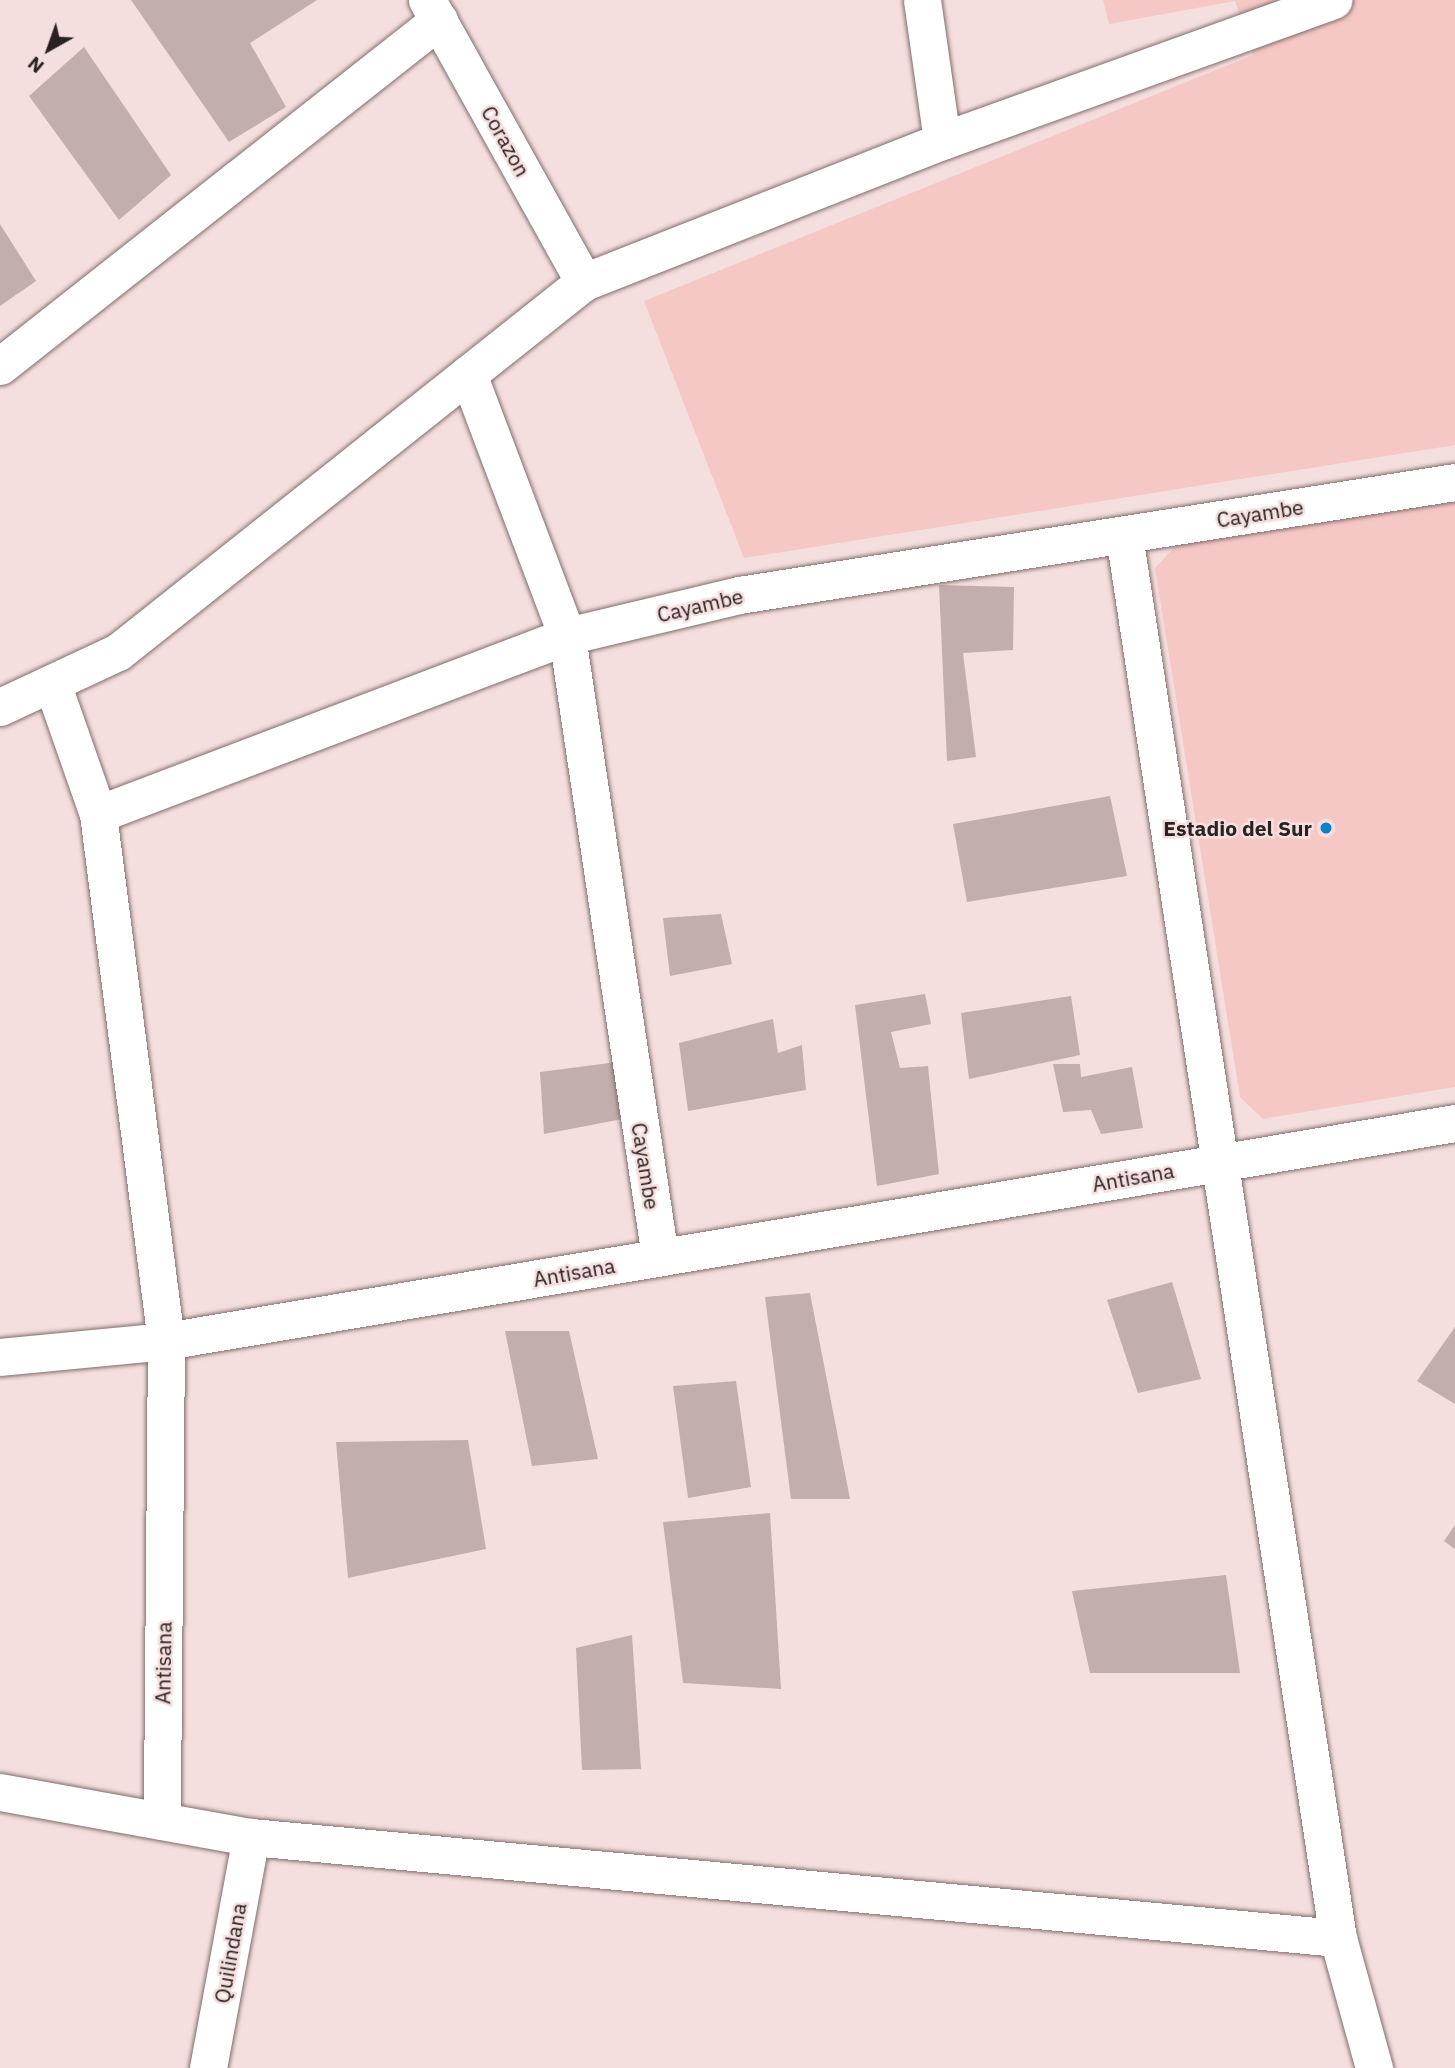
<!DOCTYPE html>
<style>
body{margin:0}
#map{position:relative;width:1455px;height:2068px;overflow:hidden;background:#f5dfde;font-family:"IBM Plex Sans",sans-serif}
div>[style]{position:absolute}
.green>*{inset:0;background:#f5c7c5}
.building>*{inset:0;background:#c2aead}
.roads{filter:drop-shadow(0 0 2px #806d6c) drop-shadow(0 0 2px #806d6c)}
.minor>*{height:37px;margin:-18.5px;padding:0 18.5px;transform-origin:18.5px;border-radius:18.5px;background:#fff}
.dots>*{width:19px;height:19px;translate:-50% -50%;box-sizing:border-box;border:4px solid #f5dfde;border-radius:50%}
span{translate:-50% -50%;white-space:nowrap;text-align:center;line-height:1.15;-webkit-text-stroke:5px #f5dfde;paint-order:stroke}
.street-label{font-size:21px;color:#2a2222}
.poi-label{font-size:21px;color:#2a2222;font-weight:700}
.right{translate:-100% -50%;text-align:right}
.north{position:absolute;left:14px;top:14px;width:70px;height:70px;-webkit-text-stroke:5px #f5dfde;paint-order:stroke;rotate:220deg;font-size:19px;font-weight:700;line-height:28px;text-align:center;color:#2a2222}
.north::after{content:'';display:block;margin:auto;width:24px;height:32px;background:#2a2222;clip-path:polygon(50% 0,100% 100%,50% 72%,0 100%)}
</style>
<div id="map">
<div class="green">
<i style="clip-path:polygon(1103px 0,1455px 0,1455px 445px,744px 558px,644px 301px,1253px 55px,1235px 1px,1109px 24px)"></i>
<i style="clip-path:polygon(1455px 497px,1455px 1087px,1263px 1119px,1240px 1097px,1155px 568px,1180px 541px)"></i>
</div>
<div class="building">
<i style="clip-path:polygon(131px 0,317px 0,250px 43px,286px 107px,229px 142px)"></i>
<i style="clip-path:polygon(84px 47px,171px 175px,119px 220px,29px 96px)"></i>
<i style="clip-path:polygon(0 224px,36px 281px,0 306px)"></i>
<i style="clip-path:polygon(939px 585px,1014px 587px,1013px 650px,963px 653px,976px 757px,947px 761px)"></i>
<i style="clip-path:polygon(1110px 796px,1127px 876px,967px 902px,953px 824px)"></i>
<i style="clip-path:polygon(721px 914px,732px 964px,670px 976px,663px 918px)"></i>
<i style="clip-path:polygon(925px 994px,931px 1024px,891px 1032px,900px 1068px,928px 1066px,939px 1174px,877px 1186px,855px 1005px)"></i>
<i style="clip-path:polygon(1071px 996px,1080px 1055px,969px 1079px,961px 1013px)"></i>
<i style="clip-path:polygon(773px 1019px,778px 1053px,802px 1045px,806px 1090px,688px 1111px,679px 1043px)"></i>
<i style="clip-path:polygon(625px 1061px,633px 1117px,544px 1134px,540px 1072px)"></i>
<i style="clip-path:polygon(1053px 1064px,1080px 1064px,1081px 1077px,1132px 1067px,1143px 1128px,1101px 1134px,1091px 1110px,1063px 1112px)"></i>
<i style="clip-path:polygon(1172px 1282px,1201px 1379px,1138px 1393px,1107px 1300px)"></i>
<i style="clip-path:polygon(810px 1293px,850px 1499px,791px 1499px,765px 1297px)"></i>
<i style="clip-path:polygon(1455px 1327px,1455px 1404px,1417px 1381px)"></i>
<i style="clip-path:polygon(505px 1331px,569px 1331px,598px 1459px,532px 1466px)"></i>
<i style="clip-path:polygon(736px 1381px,751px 1487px,688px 1498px,673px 1386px)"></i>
<i style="clip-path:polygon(468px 1440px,486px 1549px,348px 1578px,336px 1442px)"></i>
<i style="clip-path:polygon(770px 1513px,781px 1689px,683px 1683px,663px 1522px)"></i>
<i style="clip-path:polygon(1455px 1525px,1455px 1549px,1444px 1541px)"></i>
<i style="clip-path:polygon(1226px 1575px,1240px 1673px,1090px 1673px,1072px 1591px)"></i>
<i style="clip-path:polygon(632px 1635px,641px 1769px,582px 1770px,576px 1648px)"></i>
</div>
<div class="roads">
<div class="minor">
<i style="left:427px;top:0;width:323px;rotate:60.9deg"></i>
<i style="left:922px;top:0;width:142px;rotate:81.9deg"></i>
<i style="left:0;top:366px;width:559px;rotate:-38.24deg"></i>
<i style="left:1124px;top:535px;width:1419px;rotate:81.33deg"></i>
<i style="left:1338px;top:1938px;width:135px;rotate:74.5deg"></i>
<i style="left:52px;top:683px;width:139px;rotate:70.7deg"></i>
<i style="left:98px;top:814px;width:502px;rotate:-20.78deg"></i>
<i style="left:567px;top:636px;width:280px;rotate:-110.7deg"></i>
<i style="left:0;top:707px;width:130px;rotate:-25deg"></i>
<i style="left:118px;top:652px;width:595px;rotate:-38.45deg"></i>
<i style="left:584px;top:282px;width:385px;rotate:-21.5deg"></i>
<i style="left:942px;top:141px;width:416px;rotate:-19.8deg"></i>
<i style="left:98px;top:814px;width:531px;rotate:82.65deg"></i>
<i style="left:166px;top:1341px;width:480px;rotate:90.5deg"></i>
<i style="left:660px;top:1257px;width:628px;rotate:-98.52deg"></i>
<i style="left:567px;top:636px;width:177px;rotate:-13.4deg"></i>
<i style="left:739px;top:595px;width:725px;rotate:-8.97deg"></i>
<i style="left:0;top:1357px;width:167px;rotate:-5.5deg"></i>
<i style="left:166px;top:1341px;width:1307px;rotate:-9.6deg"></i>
<i style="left:0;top:1792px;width:255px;rotate:10.2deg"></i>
<i style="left:251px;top:1837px;width:1092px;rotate:5.31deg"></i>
<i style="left:208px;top:2068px;width:235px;rotate:-79.5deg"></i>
</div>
</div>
<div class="dots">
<i style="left:1326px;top:828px;background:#0d81ca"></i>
</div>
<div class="street-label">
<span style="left:506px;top:141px;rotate:61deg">Corazon</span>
<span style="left:1260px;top:513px;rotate:-9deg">Cayambe</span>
<span style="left:700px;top:605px;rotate:-13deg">Cayambe</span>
<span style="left:646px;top:1166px;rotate:81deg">Cayambe</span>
<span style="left:1133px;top:1177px;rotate:-10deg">Antisana</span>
<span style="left:574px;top:1272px;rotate:-10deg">Antisana</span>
<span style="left:163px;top:1663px;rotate:-89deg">Antisana</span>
<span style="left:230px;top:1953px;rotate:-80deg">Quilindana</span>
</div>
<div class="poi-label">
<span class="right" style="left:1312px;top:828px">Estadio del Sur</span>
</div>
<div class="north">N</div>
</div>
